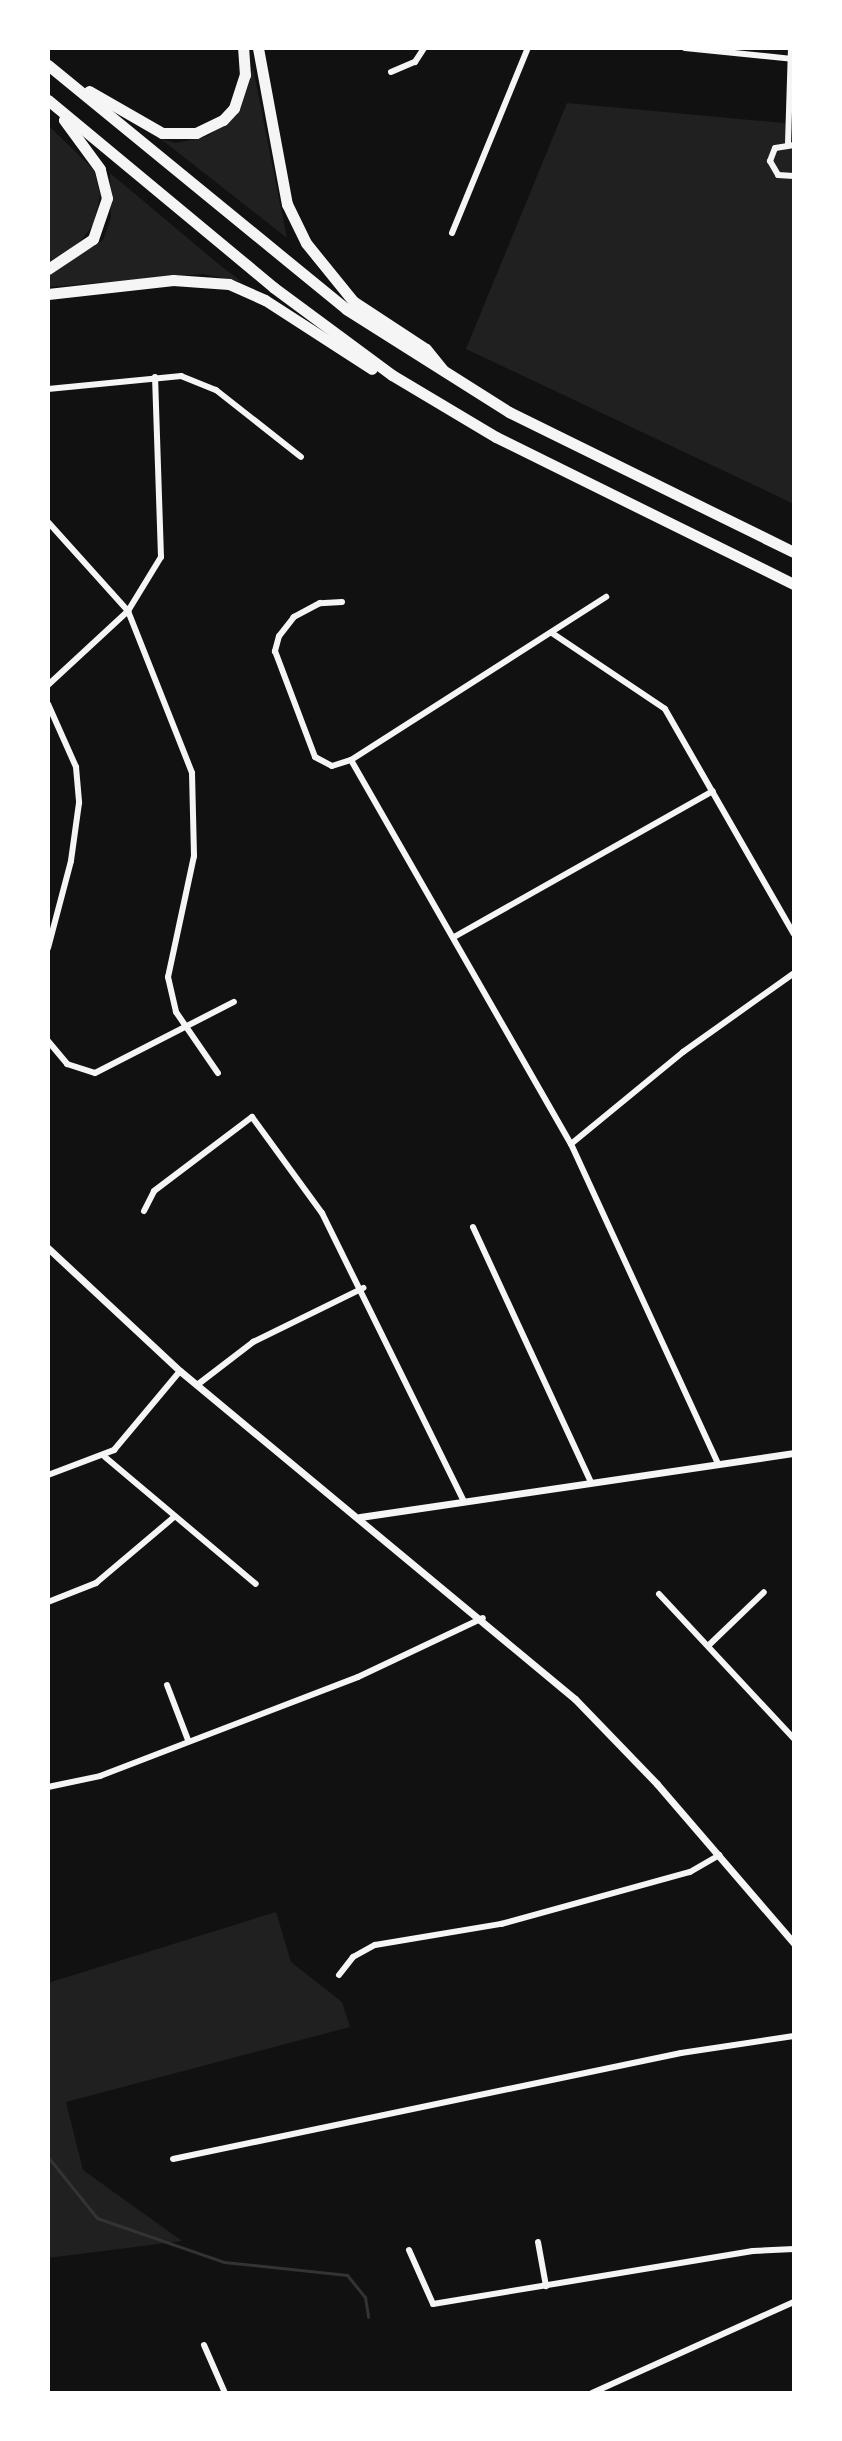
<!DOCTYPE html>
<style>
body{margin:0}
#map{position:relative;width:842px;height:2441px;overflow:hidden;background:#111;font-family:"Roboto Condensed",sans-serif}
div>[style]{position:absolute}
.green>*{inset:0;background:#202020}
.stream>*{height:3px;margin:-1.5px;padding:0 1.5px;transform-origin:1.5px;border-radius:1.5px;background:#333}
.minor>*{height:6px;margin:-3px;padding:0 3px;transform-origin:3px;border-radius:3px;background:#f5f5f5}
.tertiary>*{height:7px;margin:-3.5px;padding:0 3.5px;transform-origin:3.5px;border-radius:3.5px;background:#f5f5f5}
.motorway>*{height:11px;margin:-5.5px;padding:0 5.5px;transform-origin:5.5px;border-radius:5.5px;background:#f5f5f5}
span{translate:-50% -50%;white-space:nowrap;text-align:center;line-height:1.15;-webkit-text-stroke:6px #fff;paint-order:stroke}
.frame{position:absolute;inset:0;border:50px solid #fff;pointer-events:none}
</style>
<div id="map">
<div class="green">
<i style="clip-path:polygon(253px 68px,279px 199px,287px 238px,161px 139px,176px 143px,208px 136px,236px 116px)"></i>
<i style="clip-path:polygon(567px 103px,794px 124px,794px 504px,466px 349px)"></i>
<i style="clip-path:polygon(48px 125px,94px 170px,100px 195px,94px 224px,78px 244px,48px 262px)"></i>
<i style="clip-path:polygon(110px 173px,221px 266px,242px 282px,203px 274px,48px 287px,48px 275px,103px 240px,111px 218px)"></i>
<i style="clip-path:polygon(276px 1912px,291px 1962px,342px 2002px,350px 2027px,66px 2102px,83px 2170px,182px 2241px,48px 2258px,48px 1983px)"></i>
</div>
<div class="stream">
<i style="left:48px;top:2157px;width:78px;rotate:51.2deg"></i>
<i style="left:97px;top:2218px;width:134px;rotate:19.1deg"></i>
<i style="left:224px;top:2262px;width:124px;rotate:6deg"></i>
<i style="left:347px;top:2275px;width:28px;rotate:51deg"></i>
<i style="left:365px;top:2297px;width:20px;rotate:81deg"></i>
</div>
<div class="minor">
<i style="left:685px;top:48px;width:110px;rotate:5.8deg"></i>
<i style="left:391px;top:72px;width:26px;rotate:-23deg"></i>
<i style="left:415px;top:62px;width:17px;rotate:-57deg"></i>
<i style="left:788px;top:143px;width:95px;rotate:-88.2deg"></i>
<i style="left:794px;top:145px;width:19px;rotate:171deg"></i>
<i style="left:775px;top:148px;width:14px;rotate:111deg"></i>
<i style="left:770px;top:161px;width:16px;rotate:60deg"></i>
<i style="left:778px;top:175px;width:16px;rotate:4deg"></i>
<i style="left:452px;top:233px;width:200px;rotate:-67.7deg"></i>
<i style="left:48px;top:389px;width:134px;rotate:-5.6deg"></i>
<i style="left:181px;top:376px;width:38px;rotate:22deg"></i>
<i style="left:216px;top:390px;width:108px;rotate:38.2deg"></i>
<i style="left:48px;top:522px;width:120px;rotate:48deg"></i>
<i style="left:128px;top:611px;width:174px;rotate:68.4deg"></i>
<i style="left:192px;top:773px;width:83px;rotate:88.6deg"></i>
<i style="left:194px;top:856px;width:124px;rotate:102.1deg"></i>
<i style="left:168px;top:977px;width:36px;rotate:77deg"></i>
<i style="left:176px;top:1012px;width:74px;rotate:55.5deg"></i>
<i style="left:342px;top:602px;width:22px;rotate:177deg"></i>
<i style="left:320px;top:603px;width:30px;rotate:152deg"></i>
<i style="left:294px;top:617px;width:24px;rotate:128deg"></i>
<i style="left:279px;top:636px;width:16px;rotate:105deg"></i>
<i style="left:275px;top:651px;width:113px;rotate:69.3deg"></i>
<i style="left:315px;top:757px;width:19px;rotate:28deg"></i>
<i style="left:332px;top:766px;width:20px;rotate:-18deg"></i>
<i style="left:351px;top:760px;width:303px;rotate:-32.6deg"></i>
<i style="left:552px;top:633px;width:136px;rotate:33.9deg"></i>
<i style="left:665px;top:709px;width:259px;rotate:60.2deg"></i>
<i style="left:48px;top:685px;width:109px;rotate:-42.8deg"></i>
<i style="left:128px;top:611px;width:63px;rotate:-58.6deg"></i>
<i style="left:161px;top:557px;width:180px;rotate:-91.9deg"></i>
<i style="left:48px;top:704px;width:69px;rotate:66deg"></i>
<i style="left:76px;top:767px;width:36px;rotate:85deg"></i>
<i style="left:79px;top:803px;width:59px;rotate:97.9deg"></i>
<i style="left:71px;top:861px;width:90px;rotate:104.8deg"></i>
<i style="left:351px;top:760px;width:443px;rotate:60.2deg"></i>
<i style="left:571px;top:1144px;width:352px;rotate:65.3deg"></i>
<i style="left:454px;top:937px;width:297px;rotate:-29.4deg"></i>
<i style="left:48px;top:1041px;width:30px;rotate:50deg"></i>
<i style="left:67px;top:1064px;width:29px;rotate:18deg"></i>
<i style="left:95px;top:1073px;width:156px;rotate:-27.1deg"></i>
<i style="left:571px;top:1144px;width:145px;rotate:-39.4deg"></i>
<i style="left:683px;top:1052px;width:136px;rotate:-35.4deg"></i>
<i style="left:144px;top:1211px;width:22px;rotate:-63deg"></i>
<i style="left:154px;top:1191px;width:123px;rotate:-37.1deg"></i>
<i style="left:252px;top:1117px;width:119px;rotate:53.9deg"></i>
<i style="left:322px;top:1213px;width:320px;rotate:63.8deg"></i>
<i style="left:473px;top:1227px;width:281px;rotate:65.2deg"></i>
<i style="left:197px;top:1385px;width:71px;rotate:-37.5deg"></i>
<i style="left:253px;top:1342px;width:123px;rotate:-26.1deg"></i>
<i style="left:105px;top:1457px;width:197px;rotate:40.1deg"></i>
<i style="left:48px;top:1475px;width:71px;rotate:-20.7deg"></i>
<i style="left:114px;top:1450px;width:103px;rotate:-50.1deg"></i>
<i style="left:659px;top:1594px;width:198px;rotate:47deg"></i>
<i style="left:48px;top:1602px;width:52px;rotate:-21.6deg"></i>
<i style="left:96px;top:1583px;width:101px;rotate:-40.2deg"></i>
<i style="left:709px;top:1645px;width:76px;rotate:-43.9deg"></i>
<i style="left:167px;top:1685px;width:59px;rotate:69.1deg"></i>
<i style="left:48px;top:1787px;width:53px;rotate:-11.9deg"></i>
<i style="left:100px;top:1776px;width:276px;rotate:-21deg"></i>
<i style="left:358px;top:1677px;width:138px;rotate:-25.3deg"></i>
<i style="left:339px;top:1975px;width:23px;rotate:-52deg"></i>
<i style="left:353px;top:1957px;width:25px;rotate:-29deg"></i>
<i style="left:375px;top:1945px;width:128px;rotate:-9.5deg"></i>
<i style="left:501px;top:1924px;width:196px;rotate:-15.4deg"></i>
<i style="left:690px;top:1872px;width:34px;rotate:-30deg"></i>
<i style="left:173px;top:2159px;width:519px;rotate:-11.79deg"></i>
<i style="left:681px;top:2053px;width:114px;rotate:-8.6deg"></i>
<i style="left:538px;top:2242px;width:45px;rotate:79.7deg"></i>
<i style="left:409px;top:2250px;width:59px;rotate:66deg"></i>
<i style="left:433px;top:2304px;width:324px;rotate:-9.4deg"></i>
<i style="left:753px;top:2251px;width:41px;rotate:-2.8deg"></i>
<i style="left:204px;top:2345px;width:52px;rotate:66.4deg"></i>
<i style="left:592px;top:2393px;width:222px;rotate:-24.3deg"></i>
</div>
<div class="tertiary">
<i style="left:48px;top:1248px;width:180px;rotate:43deg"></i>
<i style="left:180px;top:1371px;width:513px;rotate:39.71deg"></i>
<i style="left:575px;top:1699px;width:118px;rotate:46deg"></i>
<i style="left:657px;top:1784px;width:210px;rotate:49.3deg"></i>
<i style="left:360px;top:1517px;width:439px;rotate:-8.4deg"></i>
</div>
<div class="motorway">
<i style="left:258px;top:48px;width:159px;rotate:79.5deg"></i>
<i style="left:287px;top:204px;width:43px;rotate:64deg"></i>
<i style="left:306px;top:243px;width:75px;rotate:51deg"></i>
<i style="left:353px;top:301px;width:87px;rotate:33.3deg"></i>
<i style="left:426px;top:349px;width:26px;rotate:51deg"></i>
<i style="left:48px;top:65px;width:385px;rotate:39.3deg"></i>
<i style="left:346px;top:309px;width:193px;rotate:32.3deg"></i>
<i style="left:509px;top:412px;width:318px;rotate:26.2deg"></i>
<i style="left:89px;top:91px;width:84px;rotate:29.9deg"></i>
<i style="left:162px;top:133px;width:34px"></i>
<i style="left:196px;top:133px;width:30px;rotate:-26deg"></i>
<i style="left:223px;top:120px;width:16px;rotate:-47deg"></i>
<i style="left:234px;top:108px;width:35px;rotate:-72deg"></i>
<i style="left:245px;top:75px;width:27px;rotate:-94deg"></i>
<i style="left:48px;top:100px;width:293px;rotate:39.7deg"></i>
<i style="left:273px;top:287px;width:148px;rotate:36.5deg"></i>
<i style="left:392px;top:375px;width:121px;rotate:30.8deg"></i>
<i style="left:496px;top:437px;width:332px;rotate:26.3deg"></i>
<i style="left:48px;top:269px;width:54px;rotate:-33.7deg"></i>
<i style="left:93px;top:239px;width:43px;rotate:-71.1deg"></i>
<i style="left:107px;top:198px;width:30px;rotate:-104deg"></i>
<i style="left:100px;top:169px;width:61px;rotate:-126.3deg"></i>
<i style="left:48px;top:294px;width:126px;rotate:-6.4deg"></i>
<i style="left:173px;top:280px;width:56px;rotate:4.1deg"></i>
<i style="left:229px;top:284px;width:39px;rotate:24deg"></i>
<i style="left:265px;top:300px;width:127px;rotate:32.8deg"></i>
</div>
<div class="frame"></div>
</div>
